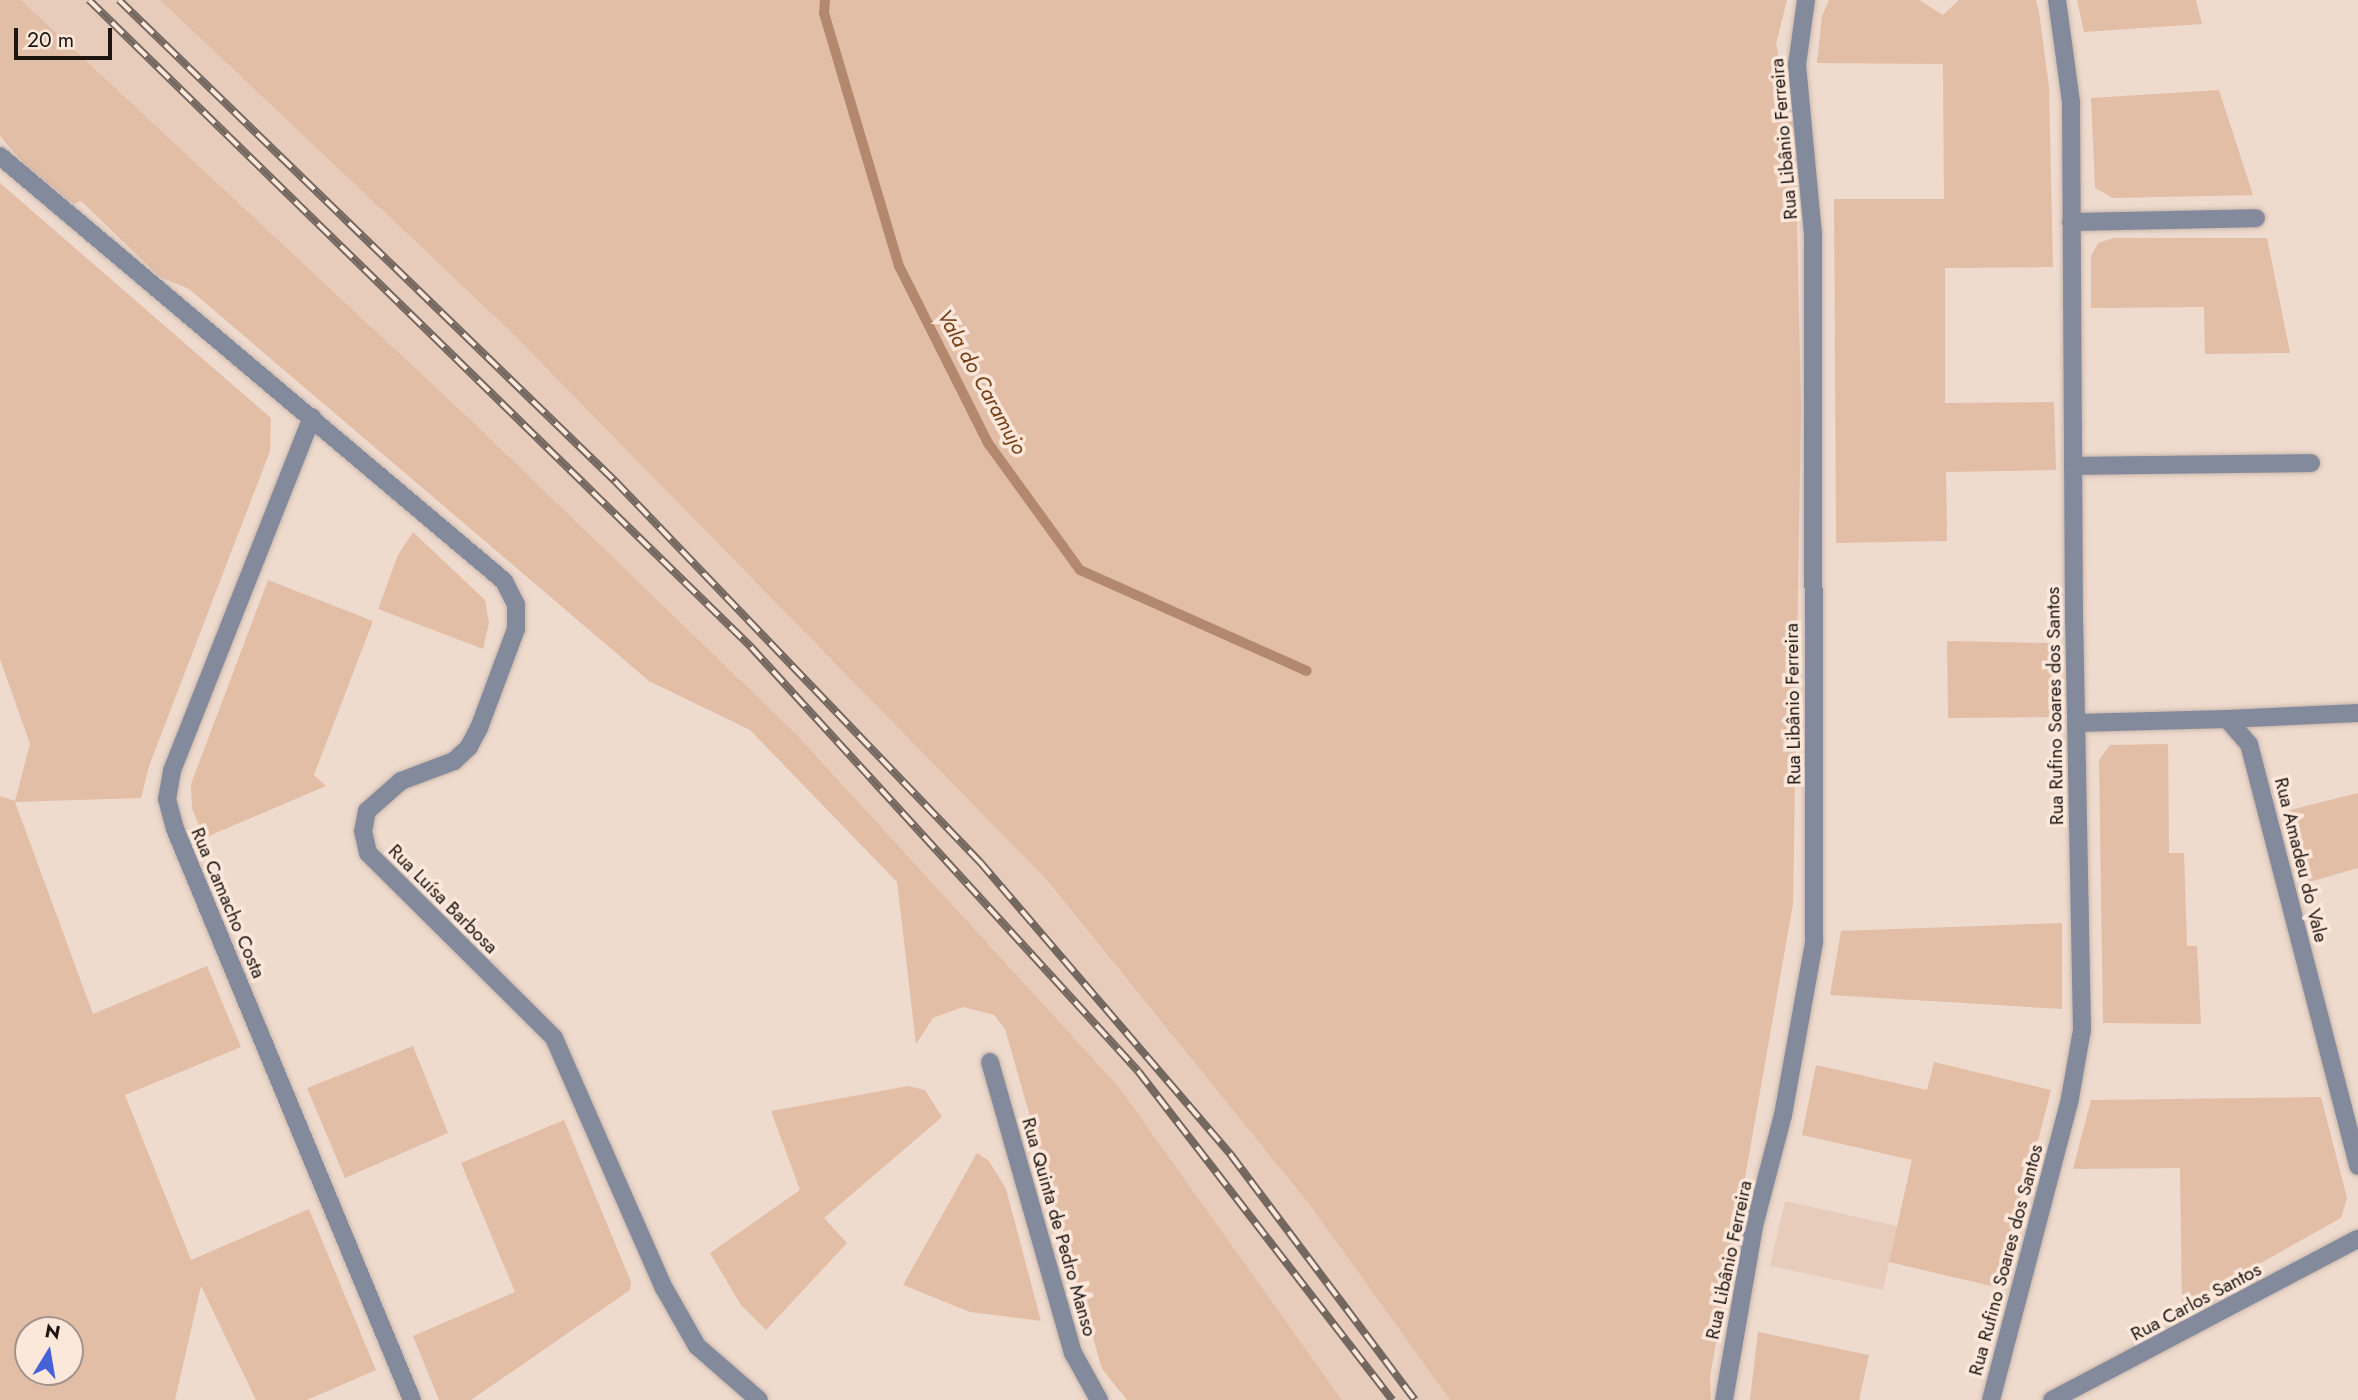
<!DOCTYPE html>
<meta charset="utf-8">
<style>
body{margin:0}
#map{position:relative;width:2358px;height:1400px;overflow:hidden;background:#efdace;font-family:Jost,sans-serif}
div>[style]{position:absolute}
.built>*{inset:0;background:#e7ccbc}
.green>*{inset:0;background:#e2bea7}
.stream>*{height:10px;margin:-5px;padding:0 5px;transform-origin:5px;border-radius:5px;background:#b2896e}
.roads{filter:drop-shadow(0 0 2px #c9b7ac) drop-shadow(0 0 2px #c9b7ac)}
.street>*{height:18px;margin:-9px;padding:0 9px;transform-origin:9px;border-radius:9px;background:#838a9c}
.rail>*{height:8px;margin-top:-4px;transform-origin:0;background:repeating-linear-gradient(90deg,#fce7db 0 16px,#746760 0 32px);box-sizing:border-box;border-block:2px solid #746760}
span{translate:-50% -50%;white-space:nowrap;text-align:center;line-height:1.15;-webkit-text-stroke:7px #fce7db;paint-order:stroke}
.street-label{font-size:19px;color:#1c1510}
.water-label{font-size:21px;color:#753e14;font-style:italic}
.north{position:absolute;left:14px;top:1316px;width:70px;height:70px;box-sizing:border-box;background:#fce7db;border:2px solid #a2938a;border-radius:50%;rotate:11deg;font-size:19px;font-weight:700;line-height:28px;text-align:center;color:#1c1510}
.north::after{content:'';display:block;margin:auto;width:24px;height:32px;background:#4562d6;clip-path:polygon(50% 0,100% 100%,50% 72%,0 100%)}
.scale{position:absolute;left:14px;top:28px;width:98px;height:32px;box-sizing:border-box;border:4px solid #1c1510;border-top:0;padding-left:9px;font-size:21px;line-height:24px;white-space:nowrap;color:#1c1510;-webkit-text-stroke:5px #fce7db;paint-order:stroke}
</style>
<div id="map">
<div class="built">
<i style="clip-path:polygon(21px 0,160px 0,510px 331px,1038px 871px,1309px 1204px,1450px 1400px,1342px 1400px,1119px 1087px,797px 735px,472px 421px)"></i>
<i style="clip-path:polygon(1785px 1201px,1897px 1226px,1883px 1290px,1770px 1266px)"></i>
</div>
<div class="green">
<i style="clip-path:polygon(0 0,21px 0,472px 421px,797px 735px,1119px 1087px,1342px 1400px,1127px 1400px,1102px 1369px,1005px 1029px,994px 1015px,963px 1007px,933px 1018px,916px 1044px,897px 882px,750px 730px,649px 681px,189px 289px,160px 277px,81px 201px,73px 204px,25px 165px,0 136px)"></i>
<i style="clip-path:polygon(160px 0,1787px 0,1776px 44px,1795px 129px,1801px 407px,1793px 904px,1710px 1377px,1711px 1400px,1450px 1400px,1309px 1204px,1043px 876px,510px 331px)"></i>
<i style="clip-path:polygon(1829px 0,1919px 0,1943px 15px,1959px 0,2036px 0,2039px 12px,2049px 87px,2053px 267px,1945px 268px,1945px 403px,2054px 402px,2056px 470px,1946px 472px,1947px 541px,1836px 543px,1834px 199px,1944px 199px,1943px 64px,1817px 63px,1822px 16px)"></i>
<i style="clip-path:polygon(2077px 0,2196px 0,2202px 24px,2084px 32px)"></i>
<i style="clip-path:polygon(2219px 90px,2253px 195px,2113px 198px,2095px 188px,2091px 98px)"></i>
<i style="clip-path:polygon(evenodd,0 183px,271px 418px,270px 451px,149px 766px,141px 798px,15px 802px,93px 1014px,207px 966px,241px 1047px,125px 1095px,191px 1260px,309px 1209px,376px 1370px,307px 1400px,256px 1400px,201px 1286px,175px 1400px,0 1400px,0 796px,15px 801px,30px 744px,0 659px,0 183px,28px 1330px,70px 1330px,70px 1372px,28px 1372px,28px 1330px)"></i>
<i style="clip-path:polygon(2114px 238px,2267px 238px,2290px 353px,2205px 354px,2204px 307px,2091px 308px,2091px 256px,2098px 243px)"></i>
<i style="clip-path:polygon(413px 532px,485px 600px,489px 623px,483px 649px,378px 609px,398px 555px)"></i>
<i style="clip-path:polygon(268px 580px,373px 621px,314px 775px,326px 786px,204px 838px,192px 808px,191px 784px)"></i>
<i style="clip-path:polygon(1947px 641px,2048px 643px,2055px 653px,2056px 717px,1948px 718px)"></i>
<i style="clip-path:polygon(2168px 744px,2169px 853px,2184px 853px,2187px 946px,2197px 946px,2201px 1024px,2103px 1023px,2099px 760px,2110px 745px)"></i>
<i style="clip-path:polygon(2358px 793px,2358px 868px,2309px 882px,2290px 810px)"></i>
<i style="clip-path:polygon(2062px 923px,2062px 1009px,1830px 995px,1841px 931px)"></i>
<i style="clip-path:polygon(413px 1046px,448px 1133px,345px 1178px,307px 1088px)"></i>
<i style="clip-path:polygon(1934px 1062px,2051px 1090px,2000px 1288px,1889px 1262px,1912px 1160px,1802px 1135px,1816px 1065px,1927px 1090px)"></i>
<i style="clip-path:polygon(908px 1086px,925px 1090px,942px 1117px,824px 1218px,847px 1243px,766px 1330px,741px 1305px,710px 1253px,800px 1190px,771px 1111px)"></i>
<i style="clip-path:polygon(2321px 1097px,2347px 1198px,2341px 1218px,2182px 1307px,2180px 1168px,2073px 1169px,2091px 1100px)"></i>
<i style="clip-path:polygon(564px 1120px,631px 1282px,630px 1290px,471px 1400px,439px 1400px,413px 1336px,515px 1292px,461px 1163px)"></i>
<i style="clip-path:polygon(977px 1153px,989px 1161px,1006px 1189px,1041px 1321px,970px 1312px,903px 1285px)"></i>
<i style="clip-path:polygon(1758px 1332px,1869px 1355px,1859px 1400px,1750px 1400px)"></i>
</div>
<div class="stream">
<i style="left:825px;top:0;width:13px;rotate:94deg"></i>
<i style="left:824px;top:13px;width:264px;rotate:73.5deg"></i>
<i style="left:899px;top:266px;width:198px;rotate:63.3deg"></i>
<i style="left:988px;top:443px;width:157px;rotate:54.1deg"></i>
<i style="left:1080px;top:570px;width:248px;rotate:24deg"></i>
</div>
<div class="roads">
<div class="street">
<i style="left:0;top:156px;width:659px;rotate:40.14deg"></i>
<i style="left:504px;top:581px;width:27px;rotate:63deg"></i>
<i style="left:516px;top:605px;width:24px;rotate:90deg"></i>
<i style="left:516px;top:629px;width:106px;rotate:110.5deg"></i>
<i style="left:479px;top:728px;width:21px;rotate:118deg"></i>
<i style="left:469px;top:747px;width:21px;rotate:137deg"></i>
<i style="left:454px;top:761px;width:57px;rotate:159.3deg"></i>
<i style="left:401px;top:781px;width:45px;rotate:138.6deg"></i>
<i style="left:367px;top:811px;width:20px;rotate:101deg"></i>
<i style="left:363px;top:831px;width:23px;rotate:77deg"></i>
<i style="left:368px;top:853px;width:262px;rotate:44.8deg"></i>
<i style="left:554px;top:1038px;width:273px;rotate:66.3deg"></i>
<i style="left:664px;top:1288px;width:67px;rotate:60.4deg"></i>
<i style="left:697px;top:1346px;width:82px;rotate:41.1deg"></i>
<i style="left:2071px;top:222px;width:185px;rotate:-1.2deg"></i>
<i style="left:312px;top:417px;width:381px;rotate:111.6deg"></i>
<i style="left:172px;top:771px;width:28px;rotate:100deg"></i>
<i style="left:167px;top:799px;width:31px;rotate:75deg"></i>
<i style="left:175px;top:829px;width:618px;rotate:67.46deg"></i>
<i style="left:2073px;top:466px;width:238px;rotate:-0.7deg"></i>
<i style="left:2227px;top:719px;width:131px;rotate:-2.6deg"></i>
<i style="left:2077px;top:723px;width:150px;rotate:-1.5deg"></i>
<i style="left:2227px;top:719px;width:33px;rotate:49deg"></i>
<i style="left:2249px;top:744px;width:436px;rotate:75.5deg"></i>
<i style="left:990px;top:1062px;width:303px;rotate:74.1deg"></i>
<i style="left:1073px;top:1353px;width:54px;rotate:61deg"></i>
<i style="left:1724px;top:1400px;width:177px;rotate:-80.2deg"></i>
<i style="left:1754px;top:1226px;width:115px;rotate:-75.4deg"></i>
<i style="left:1783px;top:1115px;width:176px;rotate:-79.8deg"></i>
<i style="left:1814px;top:942px;width:708px;rotate:-90.08deg"></i>
<i style="left:1813px;top:234px;width:170px;rotate:-95.4deg"></i>
<i style="left:1797px;top:65px;width:66px;rotate:-82.1deg"></i>
<i style="left:1991px;top:1400px;width:312px;rotate:-75.3deg"></i>
<i style="left:2070px;top:1098px;width:69px;rotate:-80deg"></i>
<i style="left:2082px;top:1030px;width:407px;rotate:-91.1deg"></i>
<i style="left:2074px;top:623px;width:521px;rotate:-90.33deg"></i>
<i style="left:2071px;top:102px;width:103px;rotate:-97.8deg"></i>
<i style="left:2052px;top:1400px;width:346px;rotate:-27.8deg"></i>
</div>
</div>
<div class="rail">
<i style="left:89px;top:0;width:926px;rotate:44.34deg"></i>
<i style="left:751px;top:647px;width:574px;rotate:47.61deg"></i>
<i style="left:1138px;top:1071px;width:416px;rotate:52.3deg"></i>
<i style="left:119px;top:0;width:691px;rotate:44.12deg"></i>
<i style="left:615px;top:481px;width:528px;rotate:46.23deg"></i>
<i style="left:980px;top:862px;width:386px;rotate:49.4deg"></i>
<i style="left:1231px;top:1155px;width:306px;rotate:53.1deg"></i>
</div>
<div class="street-label">
<span style="left:1784px;top:139px;rotate:-95deg">Rua Libânio Ferreira</span>
<span style="left:1793px;top:704px;rotate:-91deg">Rua Libânio Ferreira</span>
<span style="left:2055px;top:706px;rotate:-91deg">Rua Rufino Soares dos Santos</span>
<span style="left:2301px;top:860px;rotate:76deg">Rua Amadeu do Vale</span>
<span style="left:443px;top:899px;rotate:45deg">Rua Luísa Barbosa</span>
<span style="left:228px;top:903px;rotate:67deg">Rua Camacho Costa</span>
<span style="left:1059px;top:1227px;rotate:74deg">Rua Quinta de Pedro Manso</span>
<span style="left:1729px;top:1260px;rotate:-78deg">Rua Libânio Ferreira</span>
<span style="left:2006px;top:1260px;rotate:-75deg">Rua Rufino Soares dos Santos</span>
<span style="left:2196px;top:1302px;rotate:-28deg">Rua Carlos Santos</span>
</div>
<div class="water-label">
<span style="left:982px;top:382px;rotate:61deg">Vala do Caramujo</span>
</div>
<div class="north">N</div>
<div class="scale">20 m</div>
</div>
